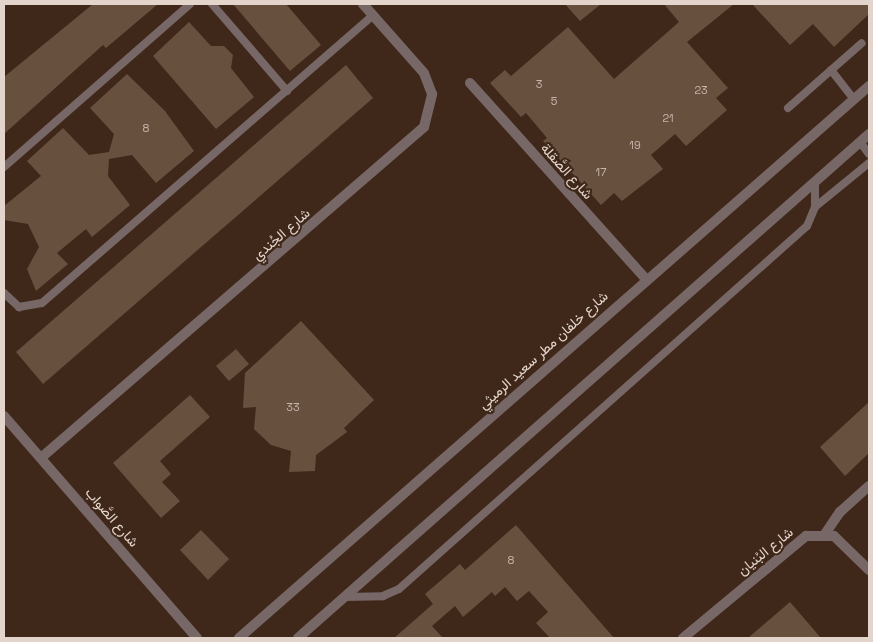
<!DOCTYPE html>
<meta charset="utf-8">
<style>
body{margin:0}
#map{position:relative;width:873px;height:642px;overflow:hidden;background:#3f281a;font-family:"Space Grotesk",Vazirmatn,sans-serif}
div>[style]{position:absolute}
.building>*{inset:0;background:#68503f}
.service>*{height:8px;margin:-4px;padding:0 4px;transform-origin:4px;border-radius:4px;background:#776867}
.minor>*{height:10px;margin:-5px;padding:0 5px;transform-origin:5px;border-radius:5px;background:#776867}
.tertiary>*{height:10px;margin:-5px;padding:0 5px;transform-origin:5px;border-radius:5px;background:#776867}
span{translate:-50% -50%;white-space:nowrap;text-align:center;line-height:1.15;-webkit-text-stroke:4px #3f281a;paint-order:stroke}
.number-label{font-size:11px;color:#c5b4a9}
.number-label span{-webkit-text-stroke-width:0}
.street-label{font-size:14px;color:#e4d5cc}
.frame{position:absolute;inset:0;border:5px solid #e4d5cc;pointer-events:none}
</style>
<div id="map">
<div class="building">
<i style="clip-path:polygon(93px 4px,158px 4px,106px 48px,103px 45px,4px 134px,4px 77px)"></i>
<i style="clip-path:polygon(233px 4px,286px 4px,321px 45px,290px 71px)"></i>
<i style="clip-path:polygon(565px 4px,601px 4px,580px 21px)"></i>
<i style="clip-path:polygon(664px 4px,734px 4px,687px 42px,728px 88px,716px 98px,727px 110px,686px 146px,675px 134px,651px 155px,663px 169px,622px 201px,614px 193px,601px 205px,543px 141px,547px 138px,526px 113px,521px 117px,490px 83px,505px 70px,511px 76px,568px 27px,614px 79px,679px 22px)"></i>
<i style="clip-path:polygon(752px 4px,869px 4px,869px 14px,834px 47px,813px 24px,790px 45px)"></i>
<i style="clip-path:polygon(189px 22px,211px 46px,224px 46px,233px 55px,231px 68px,254px 97px,216px 129px,153px 56px)"></i>
<i style="clip-path:polygon(346px 65px,373px 98px,43px 384px,16px 352px)"></i>
<i style="clip-path:polygon(127px 74px,165px 111px,194px 151px,156px 183px,132px 155px,109px 159px,108px 176px,130px 205px,92px 237px,86px 229px,57px 253px,68px 264px,36px 291px,27px 269px,39px 247px,28px 224px,4px 220px,4px 206px,41px 176px,27px 161px,63px 128px,89px 155px,109px 152px,114px 134px,90px 108px)"></i>
<i style="clip-path:polygon(301px 321px,374px 400px,344px 428px,347px 432px,316px 455px,315px 471px,289px 472px,291px 451px,271px 445px,254px 429px,256px 407px,243px 408px,245px 373px)"></i>
<i style="clip-path:polygon(236px 349px,249px 364px,229px 381px,216px 366px)"></i>
<i style="clip-path:polygon(190px 395px,210px 417px,160px 461px,171px 474px,162px 482px,180px 501px,161px 518px,113px 463px)"></i>
<i style="clip-path:polygon(869px 402px,869px 453px,845px 476px,820px 447px)"></i>
<i style="clip-path:polygon(516px 525px,614px 638px,550px 638px,536px 623px,548px 612px,529px 591px,517px 601px,505px 587px,495px 596px,492px 592px,463px 617px,455px 606px,432px 626px,443px 638px,394px 638px,433px 604px,425px 594px,460px 564px,465px 570px)"></i>
<i style="clip-path:polygon(201px 530px,229px 559px,208px 580px,180px 550px)"></i>
<i style="clip-path:polygon(790px 602px,821px 638px,748px 638px)"></i>
</div>
<div class="service">
<i style="left:212px;top:4px;width:115px;rotate:49.2deg"></i>
<i style="left:831px;top:70px;width:37px;rotate:52deg"></i>
<i style="left:788px;top:108px;width:98px;rotate:-41.3deg"></i>
<i style="left:860px;top:142px;width:15px;rotate:53deg"></i>
<i style="left:4px;top:167px;width:247px;rotate:-41.2deg"></i>
<i style="left:815px;top:207px;width:70px;rotate:-39.2deg"></i>
<i style="left:4px;top:293px;width:21px;rotate:43deg"></i>
<i style="left:19px;top:307px;width:23px;rotate:-10deg"></i>
<i style="left:42px;top:303px;width:439px;rotate:-41deg"></i>
<i style="left:344px;top:597px;width:39px;rotate:-1deg"></i>
<i style="left:383px;top:596px;width:17px;rotate:-24deg"></i>
<i style="left:399px;top:589px;width:546px;rotate:-41.66deg"></i>
<i style="left:807px;top:226px;width:21px;rotate:-67deg"></i>
<i style="left:815px;top:207px;width:24px;rotate:-90deg"></i>
</div>
<div class="minor">
<i style="left:470px;top:83px;width:262px;rotate:48.1deg"></i>
<i style="left:4px;top:416px;width:294px;rotate:49deg"></i>
<i style="left:42px;top:457px;width:505px;rotate:-40.82deg"></i>
<i style="left:424px;top:127px;width:34px;rotate:-76deg"></i>
<i style="left:432px;top:94px;width:22px;rotate:-111deg"></i>
<i style="left:424px;top:73px;width:92px;rotate:-131.5deg"></i>
<i style="left:825px;top:534px;width:27px;rotate:-56deg"></i>
<i style="left:840px;top:512px;width:39px;rotate:-42deg"></i>
<i style="left:683px;top:638px;width:160px;rotate:-39.7deg"></i>
<i style="left:806px;top:536px;width:28px"></i>
<i style="left:834px;top:536px;width:49px;rotate:44.2deg"></i>
</div>
<div class="tertiary">
<i style="left:239px;top:638px;width:838px;rotate:-41.22deg"></i>
<i style="left:298px;top:638px;width:762px;rotate:-41.43deg"></i>
</div>
<div class="number-label">
<span style="left:539px;top:84px">3</span>
<span style="left:701px;top:90px">23</span>
<span style="left:554px;top:101px">5</span>
<span style="left:668px;top:118px">21</span>
<span style="left:146px;top:128px">8</span>
<span style="left:635px;top:145px">19</span>
<span style="left:601px;top:172px">17</span>
<span style="left:293px;top:407px">33</span>
<span style="left:511px;top:560px">8</span>
</div>
<div class="street-label">
<span style="left:567px;top:171px;rotate:48deg">شارع الصَّقلة</span>
<span style="left:281px;top:234px;rotate:-41deg">شارع الجُندي</span>
<span style="left:543px;top:350px;rotate:-42deg">شارع خلفان مطر سعيد الرميثي</span>
<span style="left:112px;top:517px;rotate:49deg">شارع الصَّواب</span>
<span style="left:765px;top:551px;rotate:-39deg">شارع البُنيان</span>
</div>
<div class="frame"></div>
</div>
